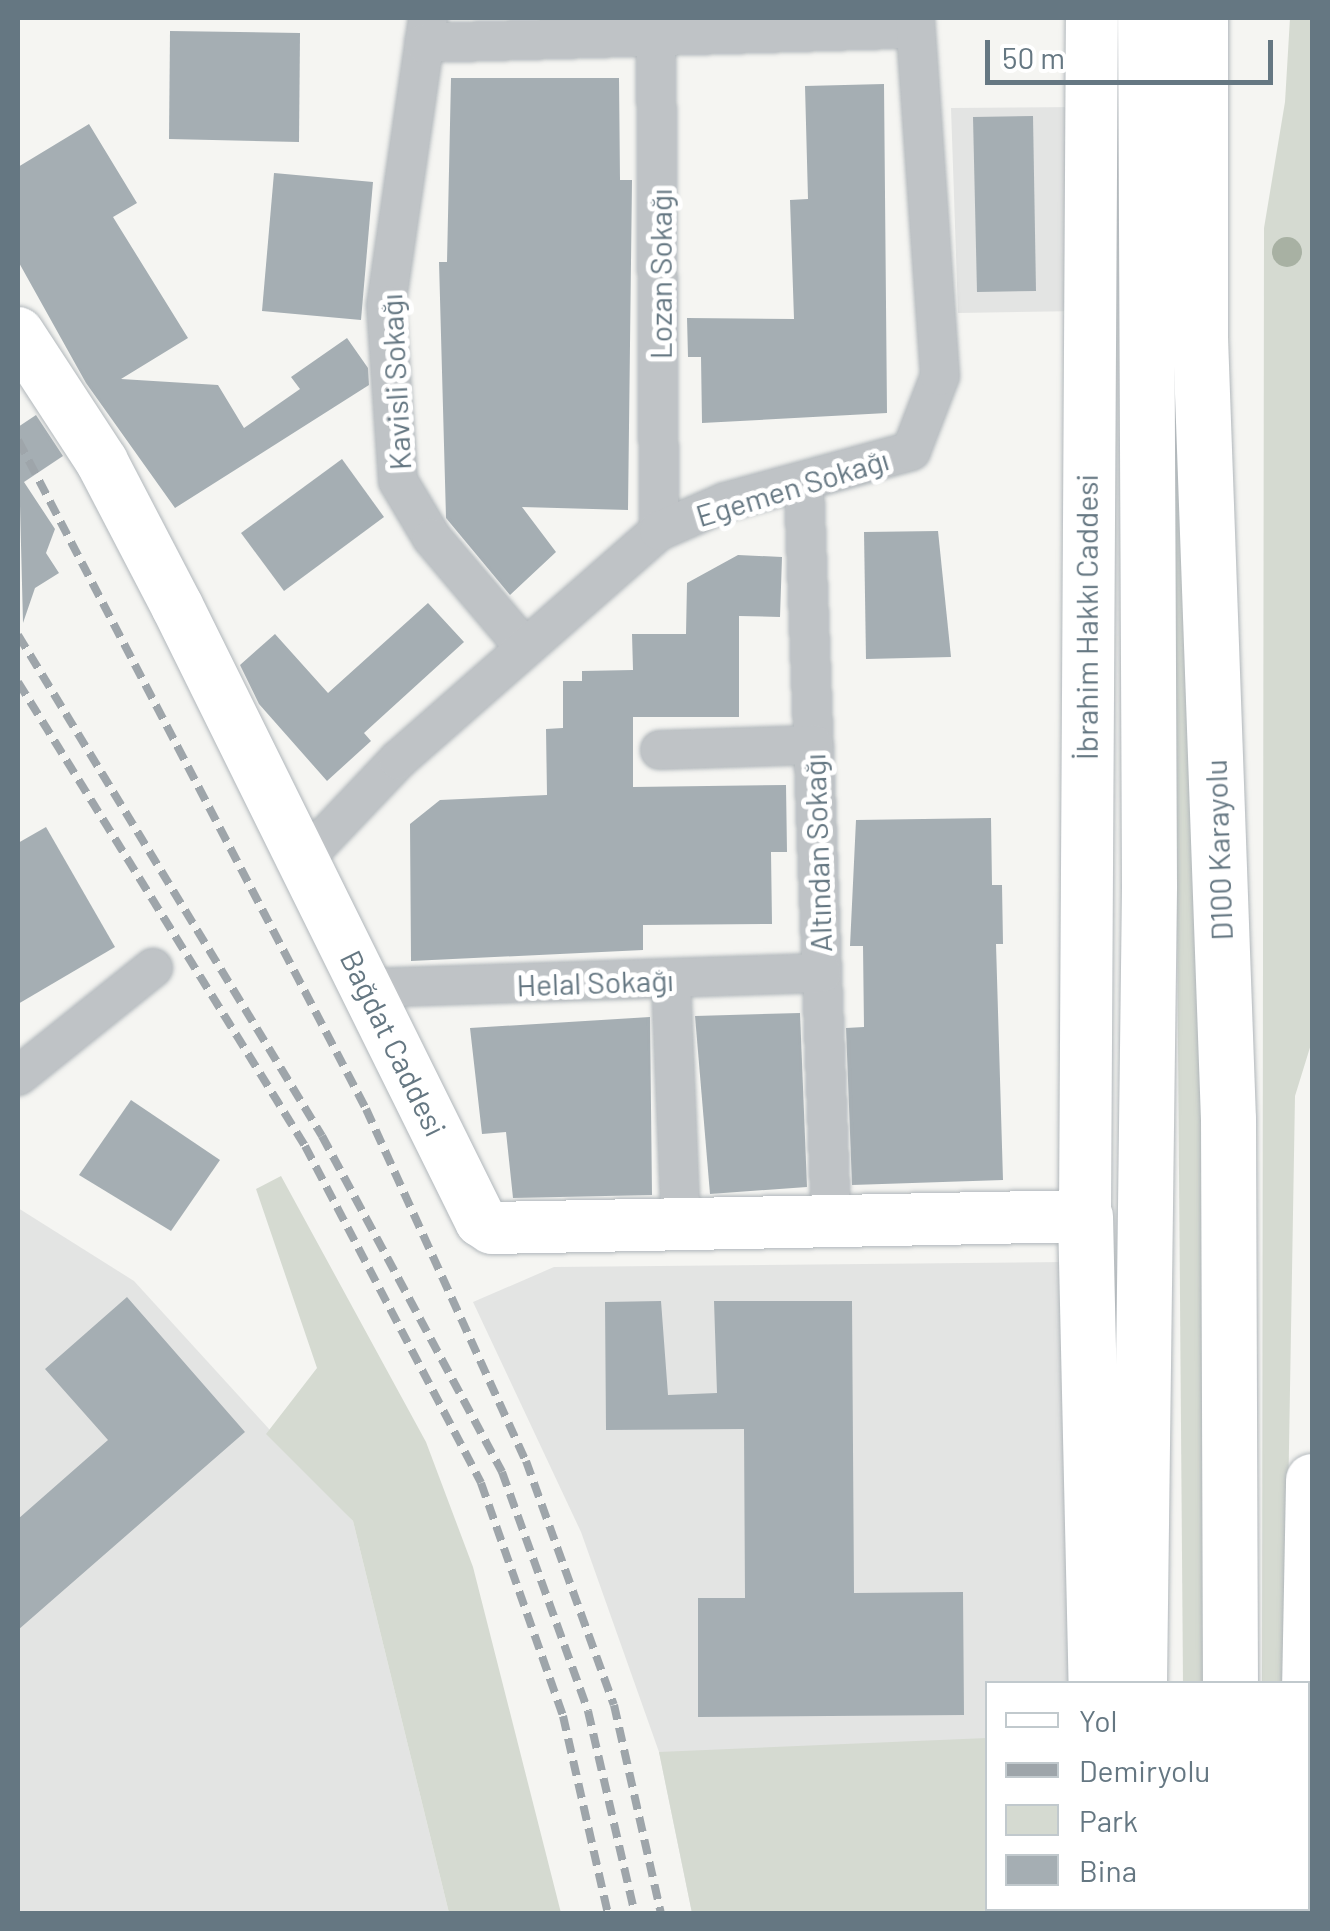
<!DOCTYPE html>
<meta charset="utf-8">
<style>
body{margin:0}
#map{position:relative;width:1330px;height:1931px;overflow:hidden;background:#f5f5f2;font-family:Barlow,sans-serif}
div>[style]{position:absolute}
.built>*{inset:0;background:#e3e4e3}
.green>*{inset:0;background:#d5dad1}
.building>*{inset:0;background:#a5aeb3}
.roads{filter:drop-shadow(0 0 2px #b1b7bb) drop-shadow(0 0 2px #b1b7bb)}
.street>*{height:38px;margin:-19px;padding:0 19px;transform-origin:19px;border-radius:19px;background:#bfc3c6}
.secondary>*{height:52px;margin:-26px;padding:0 26px;transform-origin:26px;border-radius:26px;background:#fff}
.highway>*{height:55px;margin:-27.5px;padding:0 27.5px;transform-origin:27.5px;border-radius:27.5px;background:#fff}
.rail>*{height:8px;margin-top:-4px;transform-origin:0;background:repeating-linear-gradient(90deg,#9ea5aa 0 15px,transparent 0 23px)}
.trees>*{width:30px;height:30px;margin:-15px;border-radius:50%;background:#a8b1a3}
span{translate:-50% -50%;white-space:nowrap;text-align:center;line-height:1.15;-webkit-text-stroke:10px #fff;paint-order:stroke}
.street-label{font-size:30px;color:#657782}
.frame{position:absolute;inset:0;border:20px solid #657782;pointer-events:none}
.legend{position:absolute;left:985px;top:1681px;width:325px;height:230px;box-sizing:border-box;background:#fff;border:2px solid #c1c9cd;margin:0;padding:12px 18px;list-style:none;font-size:30px;color:#657782}
.legend li{display:flex;align-items:center;gap:20px;height:50px}
.legend b{width:50px;border:2px solid #c1c9cd}
.scale{position:absolute;left:985px;top:40px;width:288px;height:45px;box-sizing:border-box;border:5px solid #657782;border-top:0;padding-left:12px;font-size:30px;line-height:35px;white-space:nowrap;color:#657782;-webkit-text-stroke:8px #fff;paint-order:stroke}
</style>
<div id="map">
<div class="built">
<i style="clip-path:polygon(1082px 107px,1082px 311px,958px 313px,951px 108px)"></i>
<i style="clip-path:polygon(18px 1208px,134px 1281px,353px 1521px,449px 1913px,18px 1913px)"></i>
<i style="clip-path:polygon(1067px 1262px,1068px 1683px,988px 1684px,988px 1908px,692px 1913px,659px 1752px,581px 1532px,473px 1302px,554px 1267px)"></i>
</div>
<div class="green">
<i style="clip-path:polygon(1170px 18px,1196px 18px,1209px 1684px,1183px 1683px)"></i>
<i style="clip-path:polygon(1290px 18px,1312px 18px,1312px 1041px,1295px 1096px,1285px 1683px,1262px 1684px,1264px 228px,1285px 102px)"></i>
<i style="clip-path:polygon(281px 1176px,426px 1442px,473px 1567px,561px 1913px,449px 1913px,353px 1521px,266px 1434px,317px 1368px,256px 1189px)"></i>
<i style="clip-path:polygon(987px 1738px,988px 1908px,1069px 1913px,692px 1913px,659px 1752px)"></i>
</div>
<div class="building">
<i style="clip-path:polygon(170px 31px,300px 33px,299px 142px,169px 139px)"></i>
<i style="clip-path:polygon(451px 78px,619px 78px,620px 180px,632px 180px,628px 510px,522px 507px,556px 552px,510px 595px,446px 518px,439px 262px,447px 262px)"></i>
<i style="clip-path:polygon(884px 84px,887px 413px,702px 423px,701px 357px,688px 357px,687px 318px,794px 319px,790px 200px,808px 199px,805px 86px)"></i>
<i style="clip-path:polygon(1033px 116px,1036px 291px,977px 292px,973px 117px)"></i>
<i style="clip-path:polygon(89px 124px,137px 203px,113px 217px,188px 338px,121px 379px,218px 385px,244px 428px,300px 389px,291px 377px,347px 338px,368px 368px,369px 385px,175px 508px,86px 383px,18px 261px,18px 167px)"></i>
<i style="clip-path:polygon(274px 173px,373px 182px,361px 320px,262px 311px)"></i>
<i style="clip-path:polygon(36px 415px,63px 456px,24px 482px,55px 529px,46px 553px,59px 573px,35px 588px,23px 623px,18px 427px)"></i>
<i style="clip-path:polygon(342px 459px,384px 517px,284px 591px,241px 533px)"></i>
<i style="clip-path:polygon(938px 531px,951px 657px,866px 659px,864px 532px)"></i>
<i style="clip-path:polygon(738px 555px,782px 557px,780px 617px,739px 616px,739px 717px,633px 717px,633px 787px,786px 785px,787px 852px,771px 852px,772px 924px,643px 925px,643px 950px,411px 961px,410px 824px,440px 800px,547px 795px,546px 729px,563px 728px,563px 681px,582px 681px,582px 671px,633px 670px,632px 634px,686px 634px,687px 583px)"></i>
<i style="clip-path:polygon(428px 603px,464px 642px,364px 733px,371px 741px,327px 781px,259px 704px,240px 665px,275px 634px,328px 693px)"></i>
<i style="clip-path:polygon(991px 818px,992px 885px,1002px 885px,1003px 944px,996px 944px,1003px 1180px,852px 1185px,846px 1028px,864px 1027px,863px 946px,850px 946px,856px 820px)"></i>
<i style="clip-path:polygon(46px 827px,115px 947px,18px 1004px,18px 843px)"></i>
<i style="clip-path:polygon(800px 1013px,807px 1187px,710px 1194px,695px 1016px)"></i>
<i style="clip-path:polygon(650px 1017px,652px 1195px,513px 1198px,506px 1132px,482px 1134px,470px 1028px)"></i>
<i style="clip-path:polygon(131px 1100px,220px 1160px,171px 1231px,79px 1175px)"></i>
<i style="clip-path:polygon(127px 1297px,245px 1432px,18px 1630px,18px 1519px,108px 1440px,45px 1369px)"></i>
<i style="clip-path:polygon(661px 1301px,668px 1395px,717px 1393px,714px 1301px,852px 1301px,854px 1593px,963px 1592px,964px 1715px,698px 1717px,698px 1598px,745px 1598px,744px 1429px,606px 1430px,605px 1302px)"></i>
</div>
<div class="roads">
<div class="street">
<i style="left:428px;top:18px;width:290px;rotate:98.3deg"></i>
<i style="left:386px;top:305px;width:176px;rotate:86.1deg"></i>
<i style="left:398px;top:481px;width:66px;rotate:59.2deg"></i>
<i style="left:432px;top:538px;width:143px;rotate:49.8deg"></i>
<i style="left:656px;top:18px;width:513px;rotate:89.66deg"></i>
<i style="left:424px;top:43px;width:491px;rotate:-1.7deg"></i>
<i style="left:804px;top:486px;width:734px;rotate:87.89deg"></i>
<i style="left:660px;top:750px;width:154px;rotate:-1.9deg"></i>
<i style="left:304px;top:859px;width:137px;rotate:-46.5deg"></i>
<i style="left:398px;top:760px;width:347px;rotate:-41.3deg"></i>
<i style="left:659px;top:531px;width:72px;rotate:-23.7deg"></i>
<i style="left:725px;top:502px;width:193px;rotate:-15.3deg"></i>
<i style="left:911px;top:451px;width:80px;rotate:-68.9deg"></i>
<i style="left:940px;top:376px;width:359px;rotate:-94deg"></i>
<i style="left:671px;top:980px;width:244px;rotate:87.7deg"></i>
<i style="left:368px;top:988px;width:454px;rotate:-1.9deg"></i>
<i style="left:18px;top:1076px;width:173px;rotate:-38.7deg"></i>
</div>
<div class="secondary">
<i style="left:18px;top:333px;width:154px;rotate:56.9deg"></i>
<i style="left:102px;top:462px;width:162px;rotate:62.5deg"></i>
<i style="left:177px;top:606px;width:686px;rotate:63.7deg"></i>
<i style="left:481px;top:1221px;width:13px;rotate:32deg"></i>
<i style="left:492px;top:1228px;width:593px;rotate:-1.16deg"></i>
<i style="left:1085px;top:1216px;width:1198px;rotate:-89.67deg"></i>
<i style="left:1308px;top:1692px;width:212px;rotate:-88.9deg"></i>
<i style="left:1302px;top:1914px;width:6px;rotate:-90deg"></i>
</div>
<div class="highway">
<i style="left:1200px;top:18px;width:319px;rotate:90deg"></i>
<i style="left:1200px;top:337px;width:783px;rotate:87.95deg"></i>
<i style="left:1228px;top:1119px;width:565px;rotate:89.8deg"></i>
<i style="left:1085px;top:1216px;width:468px;rotate:88.7deg"></i>
<i style="left:1139px;top:1684px;width:799px;rotate:-89.28deg"></i>
<i style="left:1149px;top:885px;width:867px;rotate:-90.26deg"></i>
<i style="left:1230px;top:1908px;width:6px;rotate:90deg"></i>
<i style="left:1091px;top:1914px;width:6px;rotate:-90deg"></i>
<i style="left:1136px;top:1914px;width:6px;rotate:-81deg"></i>
</div>
</div>
<div class="rail">
<i style="left:18px;top:440px;width:754px;rotate:62.52deg"></i>
<i style="left:366px;top:1109px;width:387px;rotate:65.6deg"></i>
<i style="left:526px;top:1461px;width:259px;rotate:70.2deg"></i>
<i style="left:614px;top:1705px;width:214px;rotate:77.3deg"></i>
<i style="left:18px;top:635px;width:586px;rotate:58.75deg"></i>
<i style="left:322px;top:1136px;width:381px;rotate:61.8deg"></i>
<i style="left:502px;top:1472px;width:254px;rotate:70.2deg"></i>
<i style="left:588px;top:1711px;width:208px;rotate:77deg"></i>
<i style="left:18px;top:682px;width:546px;rotate:58.26deg"></i>
<i style="left:305px;top:1146px;width:380px;rotate:62.4deg"></i>
<i style="left:481px;top:1483px;width:247px;rotate:70.6deg"></i>
<i style="left:563px;top:1716px;width:203px;rotate:77.2deg"></i>
</div>
<div class="trees">
<i style="left:1287px;top:252px"></i>
</div>
<div class="street-label">
<span style="left:660px;top:274px;rotate:-90deg">Lozan Sokağı</span>
<span style="left:395px;top:382px;rotate:-93deg">Kavisli Sokağı</span>
<span style="left:792px;top:487px;rotate:-17deg">Egemen Sokağı</span>
<span style="left:1086px;top:617px;rotate:-90deg">İbrahim Hakkı Caddesi</span>
<span style="left:1218px;top:850px;rotate:-92deg">D100 Karayolu</span>
<span style="left:817px;top:853px;rotate:-92deg">Altından Sokağı</span>
<span style="left:595px;top:982px;rotate:-2deg">Helal Sokağı</span>
<span style="left:394px;top:1043px;rotate:64deg">Bağdat Caddesi</span>
</div>
<div class="frame"></div>
<ul class="legend">
<li><b style="height:12px;background:#fff"></b>Yol</li>
<li><b style="height:12px;background:#9ea5aa"></b>Demiryolu</li>
<li><b style="height:28px;background:#d5dad1"></b>Park</li>
<li><b style="height:28px;background:#a5aeb3"></b>Bina</li>
</ul>
<div class="scale">50 m</div>
</div>
